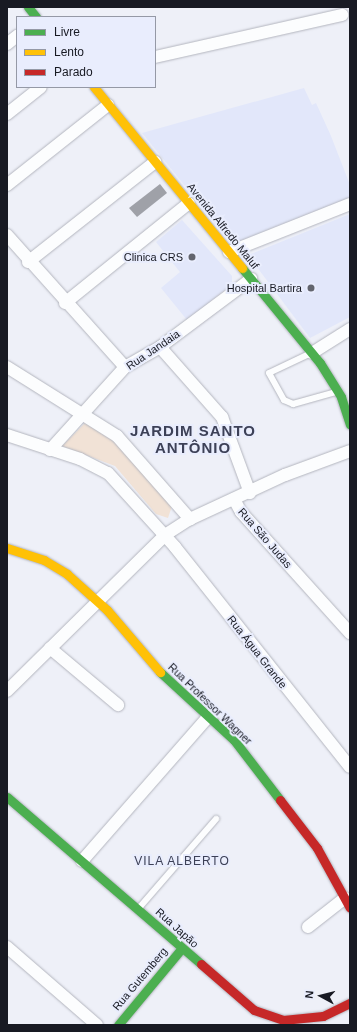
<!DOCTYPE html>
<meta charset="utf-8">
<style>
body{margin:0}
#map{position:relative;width:357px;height:1032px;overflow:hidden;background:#eef0f8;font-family:Arial,sans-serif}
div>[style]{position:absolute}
.built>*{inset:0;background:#e2e7fa}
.green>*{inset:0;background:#f1e2d6}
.building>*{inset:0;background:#9fa1a8}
.roads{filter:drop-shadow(0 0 1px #b3b5be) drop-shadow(0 0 1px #b3b5be)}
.lane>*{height:6px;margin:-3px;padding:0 3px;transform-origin:3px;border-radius:3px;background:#fcfdfe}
.street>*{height:12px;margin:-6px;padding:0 6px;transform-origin:6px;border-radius:6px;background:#fcfdfe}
.fast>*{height:9px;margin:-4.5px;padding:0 4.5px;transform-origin:4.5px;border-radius:4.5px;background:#4caf50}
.slow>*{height:9px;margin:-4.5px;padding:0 4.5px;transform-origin:4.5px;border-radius:4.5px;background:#ffc107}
.jam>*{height:9px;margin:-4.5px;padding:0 4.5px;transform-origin:4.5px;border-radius:4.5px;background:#c62828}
.dots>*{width:11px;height:11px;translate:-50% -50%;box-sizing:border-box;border:2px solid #e9edfd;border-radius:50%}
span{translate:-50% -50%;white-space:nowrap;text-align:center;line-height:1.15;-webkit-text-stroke:4px #e9edfd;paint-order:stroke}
.street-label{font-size:11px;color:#181a23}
.poi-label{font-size:11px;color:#181a23}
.right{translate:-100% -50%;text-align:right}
.neighbourhood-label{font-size:12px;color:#3d4157;letter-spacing:1px}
.district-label{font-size:15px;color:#3d4157;font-weight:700;letter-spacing:1px}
.frame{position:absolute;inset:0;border:8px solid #181a23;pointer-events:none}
.legend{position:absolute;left:16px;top:16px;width:140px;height:72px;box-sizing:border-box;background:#e9edfd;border:1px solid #9599a6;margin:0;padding:5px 7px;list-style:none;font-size:12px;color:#181a23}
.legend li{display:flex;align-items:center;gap:8px;height:20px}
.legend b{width:20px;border:1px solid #9599a6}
.north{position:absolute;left:301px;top:976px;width:40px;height:40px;-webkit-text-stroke:3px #e9edfd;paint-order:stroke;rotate:277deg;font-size:11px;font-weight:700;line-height:16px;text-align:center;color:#181a23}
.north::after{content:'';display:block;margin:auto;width:14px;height:18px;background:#181a23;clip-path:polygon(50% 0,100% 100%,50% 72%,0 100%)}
</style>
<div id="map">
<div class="built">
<i style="clip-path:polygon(304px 88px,312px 105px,316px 103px,331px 136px,350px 185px,350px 199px,240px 242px,229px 240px,142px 133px)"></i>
<i style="clip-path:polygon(350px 214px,350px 317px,310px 338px,250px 258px,251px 254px)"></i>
<i style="clip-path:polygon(182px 220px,232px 276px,232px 284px,187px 320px,161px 288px,180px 272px,156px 242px)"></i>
</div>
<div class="green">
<i style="clip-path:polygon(85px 423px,115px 442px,172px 506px,168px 518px,156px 514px,115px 466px,62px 446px)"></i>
</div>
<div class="building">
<i style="clip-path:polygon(160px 184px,167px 193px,137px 217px,129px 208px)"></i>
</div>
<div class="roads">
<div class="lane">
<i style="left:309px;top:354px;width:44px;rotate:154.6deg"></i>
<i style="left:269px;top:373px;width:31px;rotate:61deg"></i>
<i style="left:284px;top:400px;width:10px;rotate:24deg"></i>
<i style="left:293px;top:404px;width:45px;rotate:-15.6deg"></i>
<i style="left:139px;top:908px;width:118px;rotate:-49.1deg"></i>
</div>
<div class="street">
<i style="left:7px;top:44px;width:13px;rotate:-39deg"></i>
<i style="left:155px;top:57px;width:192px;rotate:-12.7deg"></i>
<i style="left:7px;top:114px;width:43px;rotate:-38.5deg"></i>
<i style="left:7px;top:185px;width:129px;rotate:-38.4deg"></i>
<i style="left:7px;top:235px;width:177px;rotate:48.2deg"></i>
<i style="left:229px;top:252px;width:130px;rotate:-21.6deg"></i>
<i style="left:28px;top:262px;width:162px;rotate:-38.2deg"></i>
<i style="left:65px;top:303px;width:159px;rotate:-38.9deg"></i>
<i style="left:160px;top:347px;width:94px;rotate:48.5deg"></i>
<i style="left:222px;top:417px;width:81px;rotate:69.8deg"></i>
<i style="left:312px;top:353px;width:45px;rotate:-32.3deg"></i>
<i style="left:7px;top:367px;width:130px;rotate:32.1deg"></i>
<i style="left:117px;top:436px;width:111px;rotate:48.7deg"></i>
<i style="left:7px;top:435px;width:77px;rotate:18.2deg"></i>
<i style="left:80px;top:459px;width:31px;rotate:27deg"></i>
<i style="left:108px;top:473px;width:100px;rotate:47.8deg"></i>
<i style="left:175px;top:547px;width:281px;rotate:51.5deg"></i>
<i style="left:50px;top:450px;width:112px;rotate:-47.9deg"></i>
<i style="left:125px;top:367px;width:40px;rotate:-29.7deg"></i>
<i style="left:160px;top:347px;width:114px;rotate:-36.8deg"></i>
<i style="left:234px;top:499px;width:15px;rotate:62deg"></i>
<i style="left:241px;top:512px;width:163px;rotate:48deg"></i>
<i style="left:50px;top:648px;width:89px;rotate:40deg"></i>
<i style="left:7px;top:691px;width:222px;rotate:-44.6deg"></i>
<i style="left:165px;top:535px;width:30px;rotate:-33deg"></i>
<i style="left:190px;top:519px;width:105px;rotate:-24.9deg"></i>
<i style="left:285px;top:475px;width:69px;rotate:-20.3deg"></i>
<i style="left:82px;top:861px;width:193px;rotate:-48.8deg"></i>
<i style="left:308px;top:927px;width:47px;rotate:-38.1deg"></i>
<i style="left:7px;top:947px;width:119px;rotate:40.9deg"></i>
</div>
<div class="fast">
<i style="left:28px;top:7px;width:13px;rotate:51deg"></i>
<i style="left:242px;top:268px;width:123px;rotate:50.6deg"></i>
<i style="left:320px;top:363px;width:40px;rotate:58deg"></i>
<i style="left:341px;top:397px;width:29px;rotate:72deg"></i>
<i style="left:160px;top:672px;width:100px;rotate:42.6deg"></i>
<i style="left:234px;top:740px;width:76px;rotate:52.5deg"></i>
<i style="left:7px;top:797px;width:256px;rotate:40.7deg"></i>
<i style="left:118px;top:1025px;width:100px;rotate:-50.3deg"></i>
</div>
<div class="slow">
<i style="left:94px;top:87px;width:234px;rotate:50.7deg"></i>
<i style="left:7px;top:548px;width:39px;rotate:18deg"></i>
<i style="left:44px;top:560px;width:27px;rotate:31deg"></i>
<i style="left:67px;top:574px;width:54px;rotate:42deg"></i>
<i style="left:107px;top:610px;width:82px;rotate:49.5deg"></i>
</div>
<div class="jam">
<i style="left:280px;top:800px;width:61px;rotate:52.4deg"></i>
<i style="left:317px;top:848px;width:68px;rotate:61.2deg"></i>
<i style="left:201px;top:964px;width:70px;rotate:41deg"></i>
<i style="left:254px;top:1010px;width:31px;rotate:19deg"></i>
<i style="left:283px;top:1020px;width:40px;rotate:-5.7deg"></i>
<i style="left:323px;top:1016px;width:30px;rotate:-26deg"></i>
</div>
</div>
<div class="dots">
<i style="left:192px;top:257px;background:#63656e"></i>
<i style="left:311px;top:288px;background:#63656e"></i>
</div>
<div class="street-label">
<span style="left:223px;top:226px;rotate:51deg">Avenida Alfredo Maluf</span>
<span style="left:153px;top:350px;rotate:-34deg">Rua Jandaia</span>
<span style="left:265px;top:538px;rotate:49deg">Rua São Judas</span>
<span style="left:257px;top:652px;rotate:52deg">Rua Água Grande</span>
<span style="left:210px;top:704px;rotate:44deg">Rua Professor Wagner</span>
<span style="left:177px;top:928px;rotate:42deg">Rua Japão</span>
<span style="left:140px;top:979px;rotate:-50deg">Rua Gutemberg</span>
</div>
<div class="poi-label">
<span class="right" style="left:183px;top:257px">Clinica CRS</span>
<span class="right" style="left:302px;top:288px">Hospital Bartira</span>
</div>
<div class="neighbourhood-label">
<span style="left:182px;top:862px">VILA ALBERTO</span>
</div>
<div class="district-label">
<span style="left:193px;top:439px">JARDIM SANTO<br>ANTÔNIO</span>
</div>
<div class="frame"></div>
<ul class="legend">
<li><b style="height:5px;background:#4caf50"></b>Livre</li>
<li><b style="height:5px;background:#ffc107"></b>Lento</li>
<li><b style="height:5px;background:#c62828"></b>Parado</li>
</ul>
<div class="north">N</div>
</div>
